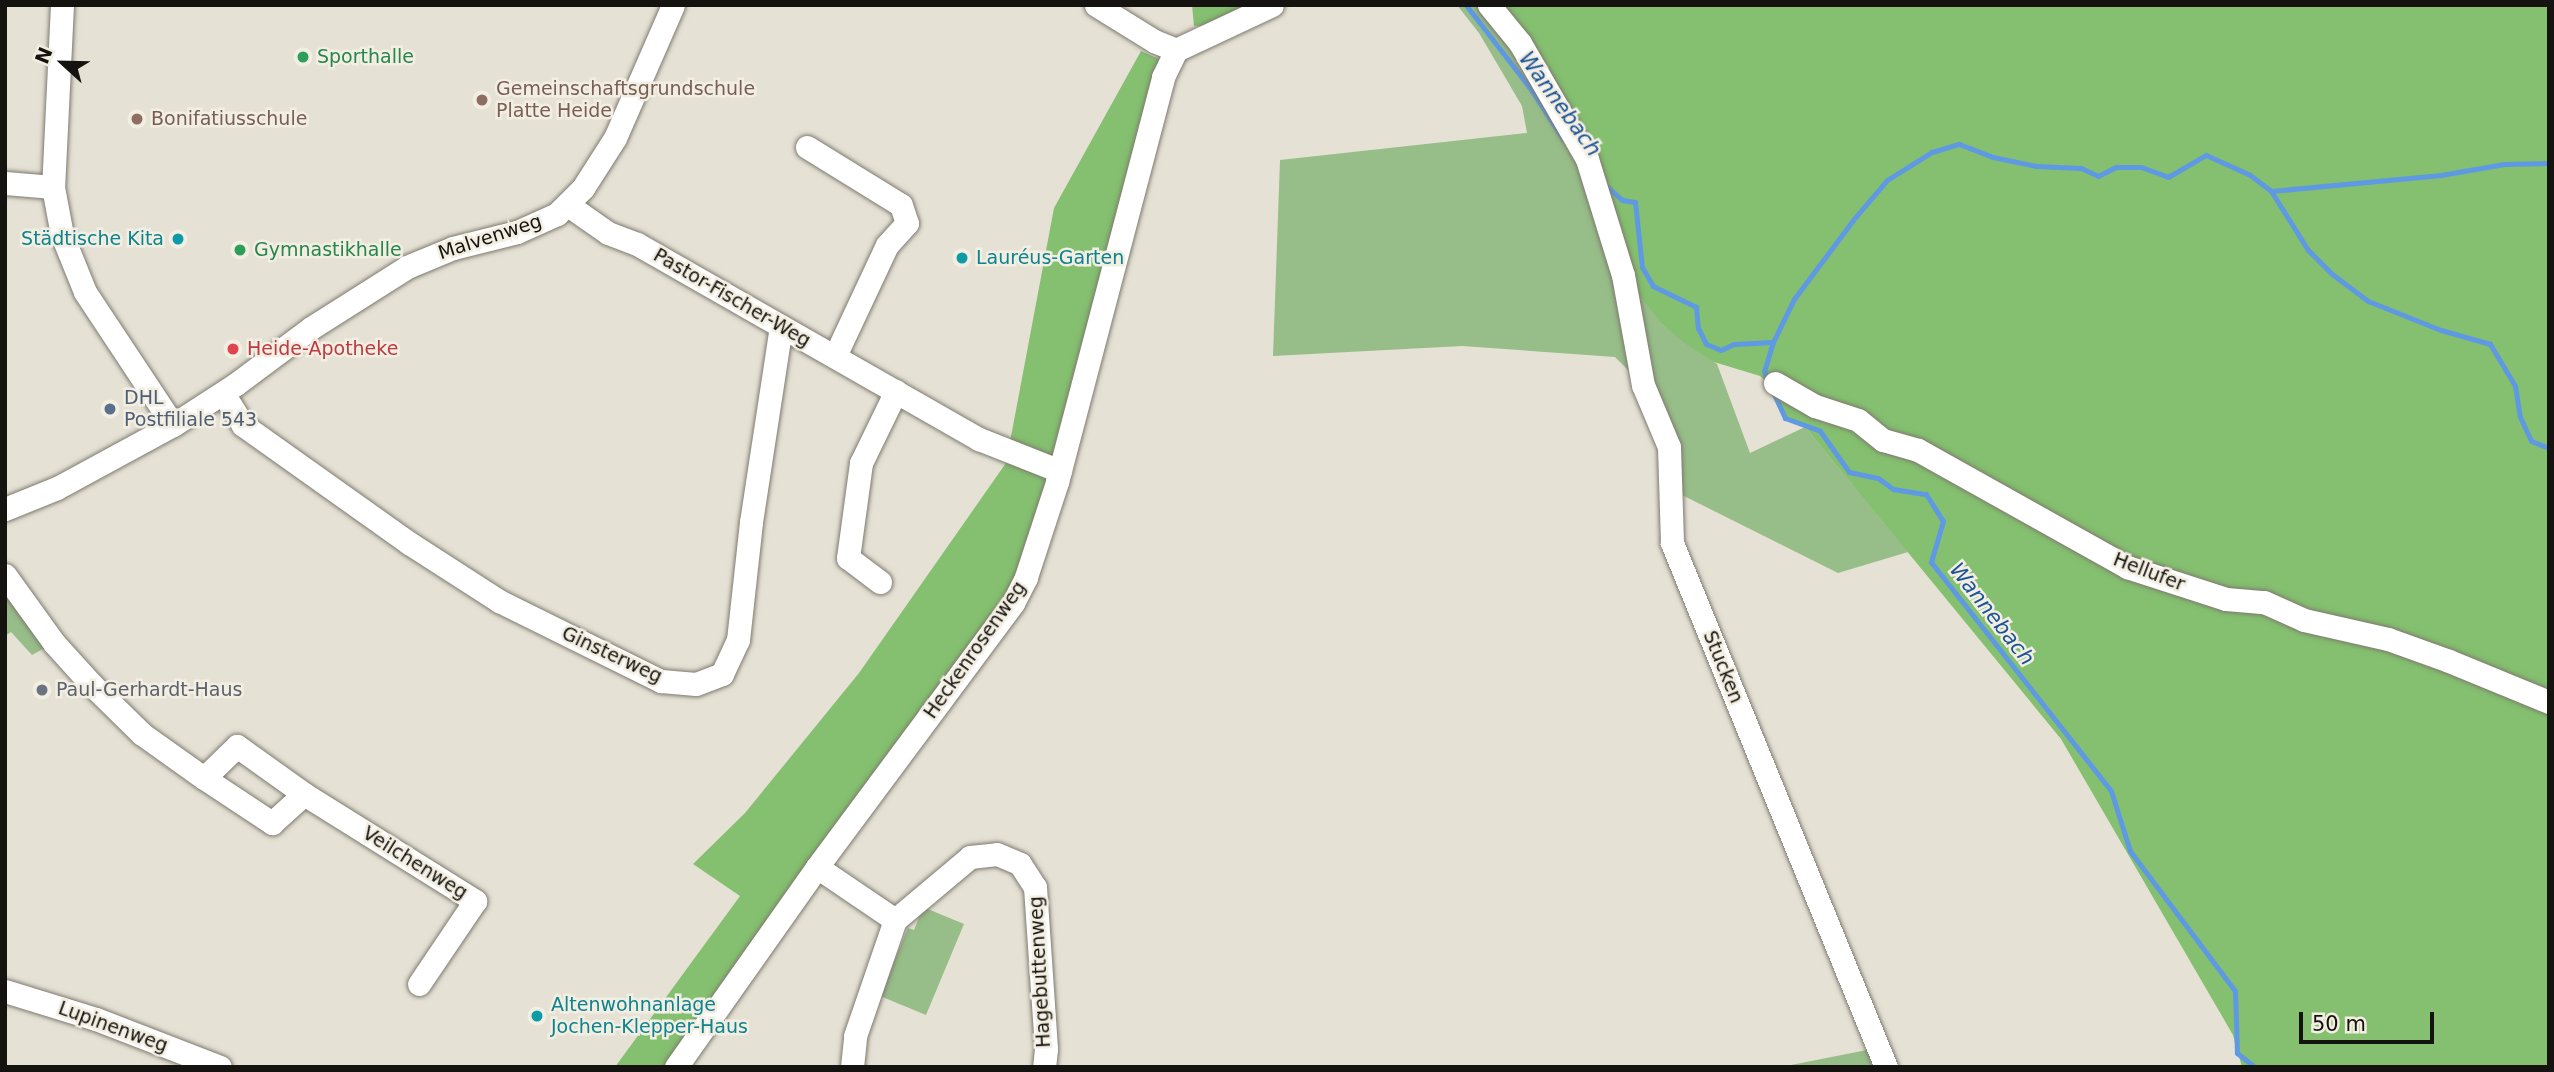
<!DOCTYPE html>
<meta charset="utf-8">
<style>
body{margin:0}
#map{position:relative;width:2554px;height:1072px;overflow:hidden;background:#e6e1d5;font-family:"DejaVu Sans",sans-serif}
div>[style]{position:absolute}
.green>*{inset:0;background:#97bd89}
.forest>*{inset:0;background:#84c06f}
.stream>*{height:5px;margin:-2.5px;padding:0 2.5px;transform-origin:2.5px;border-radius:2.5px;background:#5f99e3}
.roads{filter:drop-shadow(0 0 2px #7e7a6f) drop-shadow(0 0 2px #7e7a6f)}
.minor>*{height:23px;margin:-11.5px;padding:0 11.5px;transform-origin:11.5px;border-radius:11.5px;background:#fff}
.dots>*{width:19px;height:19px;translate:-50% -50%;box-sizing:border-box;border:4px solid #f3eee2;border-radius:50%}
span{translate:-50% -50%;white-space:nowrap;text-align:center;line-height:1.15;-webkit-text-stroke:5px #f3eee2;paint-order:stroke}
.leisure-label{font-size:19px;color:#27864d}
.left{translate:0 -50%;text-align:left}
.education-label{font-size:19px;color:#785e54}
.street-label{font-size:19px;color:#15130f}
.culture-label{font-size:19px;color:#0d838f}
.right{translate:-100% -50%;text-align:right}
.health-label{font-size:19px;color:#be3a42}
.service-label{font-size:19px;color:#4e5e75}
.worship-label{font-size:19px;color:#5b616d}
.water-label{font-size:21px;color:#1a5397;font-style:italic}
.frame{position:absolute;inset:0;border:7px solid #15130f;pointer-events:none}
.north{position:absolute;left:28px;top:28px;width:70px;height:70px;-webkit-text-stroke:5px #f3eee2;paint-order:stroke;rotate:292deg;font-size:19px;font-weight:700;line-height:28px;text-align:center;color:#15130f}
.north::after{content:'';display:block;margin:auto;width:24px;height:32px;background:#15130f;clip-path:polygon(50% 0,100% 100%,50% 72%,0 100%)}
.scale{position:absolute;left:2299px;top:1012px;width:135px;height:32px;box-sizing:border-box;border:4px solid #15130f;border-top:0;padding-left:9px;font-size:21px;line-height:24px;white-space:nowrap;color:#15130f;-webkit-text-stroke:5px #f3eee2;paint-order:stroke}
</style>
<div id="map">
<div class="green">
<i style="clip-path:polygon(1457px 5px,1478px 5px,1587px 159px,1663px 325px,1717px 364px,1750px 453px,1805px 427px,1908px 552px,1838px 573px,1670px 489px,1643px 385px,1615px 357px,1462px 346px,1273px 356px,1280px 160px,1527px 133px,1522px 106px,1479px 33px)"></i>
<i style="clip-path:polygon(5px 575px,54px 643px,32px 655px,11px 632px,5px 636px)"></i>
<i style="clip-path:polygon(923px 907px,964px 924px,926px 1015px,880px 996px,908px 928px,914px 930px)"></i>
<i style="clip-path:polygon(1882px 1047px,1891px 1067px,1781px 1067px)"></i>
</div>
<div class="forest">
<i style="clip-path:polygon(1192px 5px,1256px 5px,1213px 25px,1194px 26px)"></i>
<i style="clip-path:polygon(1482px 5px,2549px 5px,2549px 1067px,2242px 1067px,2233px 1035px,2061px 739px,1805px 427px,1785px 418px,1770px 385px,1760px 376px,1714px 362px,1686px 344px,1663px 325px,1623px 275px,1587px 159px)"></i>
<i style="clip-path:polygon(1141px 51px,1159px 59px,1035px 529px,1005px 599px,667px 1067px,615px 1067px,740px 896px,693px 864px,745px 813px,859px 673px,1006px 463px,1054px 208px)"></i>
</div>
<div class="stream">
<i style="left:1466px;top:5px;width:105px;rotate:52.4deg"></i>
<i style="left:1530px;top:88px;width:61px;rotate:57.1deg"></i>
<i style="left:1605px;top:185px;width:23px;rotate:41deg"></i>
<i style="left:1622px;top:200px;width:13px;rotate:9deg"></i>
<i style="left:1635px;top:202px;width:65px;rotate:83.9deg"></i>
<i style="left:1642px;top:267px;width:22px;rotate:60deg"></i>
<i style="left:1653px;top:286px;width:48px;rotate:26deg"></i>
<i style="left:1696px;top:307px;width:21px;rotate:85deg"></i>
<i style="left:1698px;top:328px;width:18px;rotate:63deg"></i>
<i style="left:1706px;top:344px;width:16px;rotate:22deg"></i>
<i style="left:1721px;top:350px;width:14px;rotate:-25deg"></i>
<i style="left:1734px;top:344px;width:39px;rotate:-3deg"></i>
<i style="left:1773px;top:342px;width:30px;rotate:107deg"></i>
<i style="left:1764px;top:371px;width:11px;rotate:68deg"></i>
<i style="left:2271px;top:191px;width:171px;rotate:-5.4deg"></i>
<i style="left:2441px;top:175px;width:64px;rotate:-9.9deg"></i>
<i style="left:2504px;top:164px;width:45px;rotate:-1.3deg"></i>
<i style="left:1773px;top:342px;width:48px;rotate:-64deg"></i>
<i style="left:1794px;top:299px;width:99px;rotate:-53.2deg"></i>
<i style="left:1853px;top:220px;width:52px;rotate:-49.6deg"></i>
<i style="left:1887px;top:180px;width:53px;rotate:-31.9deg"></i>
<i style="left:1932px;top:152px;width:28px;rotate:-17deg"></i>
<i style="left:1959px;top:144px;width:36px;rotate:21deg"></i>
<i style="left:1993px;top:157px;width:44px;rotate:11.8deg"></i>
<i style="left:2036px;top:166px;width:45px;rotate:2.5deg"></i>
<i style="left:2081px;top:168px;width:19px;rotate:25deg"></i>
<i style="left:2098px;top:176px;width:20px;rotate:-27deg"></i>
<i style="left:2116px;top:167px;width:25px"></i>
<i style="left:2141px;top:167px;width:29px;rotate:20deg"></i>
<i style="left:2168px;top:177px;width:44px;rotate:-30.1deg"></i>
<i style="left:2206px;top:155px;width:48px;rotate:24.4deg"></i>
<i style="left:2250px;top:175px;width:26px;rotate:37deg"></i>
<i style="left:2271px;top:191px;width:70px;rotate:57.9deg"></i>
<i style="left:2308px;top:250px;width:34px;rotate:45deg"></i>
<i style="left:2332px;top:274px;width:45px;rotate:36.9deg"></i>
<i style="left:2368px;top:301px;width:79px;rotate:21.7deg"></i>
<i style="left:2441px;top:330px;width:51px;rotate:15.9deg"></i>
<i style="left:2490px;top:344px;width:49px;rotate:59.2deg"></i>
<i style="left:2515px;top:386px;width:31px;rotate:81deg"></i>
<i style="left:2520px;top:417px;width:26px;rotate:65deg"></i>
<i style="left:2531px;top:441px;width:19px;rotate:21deg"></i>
<i style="left:1772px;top:390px;width:31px;rotate:65deg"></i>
<i style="left:1785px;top:418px;width:37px;rotate:20deg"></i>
<i style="left:1820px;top:431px;width:50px;rotate:54.7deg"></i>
<i style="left:1849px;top:472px;width:30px;rotate:12deg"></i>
<i style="left:1878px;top:478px;width:19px;rotate:36deg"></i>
<i style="left:1893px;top:489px;width:33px;rotate:9deg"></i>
<i style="left:1926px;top:494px;width:32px;rotate:58deg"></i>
<i style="left:1943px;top:521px;width:43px;rotate:106.3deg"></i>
<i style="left:1931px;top:562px;width:291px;rotate:51.8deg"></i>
<i style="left:2111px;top:791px;width:63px;rotate:72.4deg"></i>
<i style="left:2130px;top:851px;width:175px;rotate:53.1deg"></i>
<i style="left:2235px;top:991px;width:62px;rotate:88.2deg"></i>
<i style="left:2237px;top:1053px;width:23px;rotate:38deg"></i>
</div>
<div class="roads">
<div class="minor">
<i style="left:62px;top:5px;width:182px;rotate:92.8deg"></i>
<i style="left:53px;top:187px;width:49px;rotate:79.4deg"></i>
<i style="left:62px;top:235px;width:61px;rotate:68deg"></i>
<i style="left:85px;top:292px;width:159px;rotate:56.5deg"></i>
<i style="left:1096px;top:5px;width:68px;rotate:31.8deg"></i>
<i style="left:1154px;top:41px;width:24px;rotate:22deg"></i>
<i style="left:1176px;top:50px;width:106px;rotate:-25.1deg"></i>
<i style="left:1489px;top:5px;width:49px;rotate:50.8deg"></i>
<i style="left:1520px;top:43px;width:134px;rotate:60deg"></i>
<i style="left:1587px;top:159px;width:121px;rotate:72.8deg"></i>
<i style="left:1623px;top:275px;width:112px;rotate:79.7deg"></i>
<i style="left:1643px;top:385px;width:67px;rotate:67.2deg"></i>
<i style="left:1669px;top:447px;width:96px;rotate:88.2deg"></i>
<i style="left:1672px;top:543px;width:566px;rotate:67.79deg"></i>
<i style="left:807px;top:147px;width:110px;rotate:31.7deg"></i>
<i style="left:901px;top:205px;width:19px;rotate:72deg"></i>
<i style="left:907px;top:223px;width:30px;rotate:132deg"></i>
<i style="left:887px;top:245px;width:123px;rotate:115.1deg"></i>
<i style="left:5px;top:183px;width:48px;rotate:4.8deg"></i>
<i style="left:568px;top:205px;width:49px;rotate:35deg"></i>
<i style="left:608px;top:233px;width:31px;rotate:21deg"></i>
<i style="left:637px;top:244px;width:394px;rotate:29.7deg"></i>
<i style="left:979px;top:439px;width:87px;rotate:21.6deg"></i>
<i style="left:1775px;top:383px;width:46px;rotate:29.9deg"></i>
<i style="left:1815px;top:406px;width:45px;rotate:18deg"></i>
<i style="left:1858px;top:420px;width:32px;rotate:39deg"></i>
<i style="left:1883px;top:440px;width:36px;rotate:16deg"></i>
<i style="left:1918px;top:450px;width:240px;rotate:29.2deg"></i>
<i style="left:2127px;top:567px;width:104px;rotate:17.9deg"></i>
<i style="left:2226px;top:599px;width:38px;rotate:5deg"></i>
<i style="left:2264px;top:602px;width:44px;rotate:24.2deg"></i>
<i style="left:2304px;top:620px;width:86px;rotate:12.7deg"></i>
<i style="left:2388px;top:639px;width:65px;rotate:19.8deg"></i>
<i style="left:2449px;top:661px;width:108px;rotate:22.3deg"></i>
<i style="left:223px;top:393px;width:38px;rotate:58deg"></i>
<i style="left:243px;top:425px;width:204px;rotate:35.4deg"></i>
<i style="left:409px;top:543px;width:107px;rotate:32.8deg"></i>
<i style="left:499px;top:601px;width:181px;rotate:26.3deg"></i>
<i style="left:661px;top:681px;width:35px;rotate:5deg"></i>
<i style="left:696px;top:684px;width:28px;rotate:-21deg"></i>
<i style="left:722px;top:674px;width:38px;rotate:-65deg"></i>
<i style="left:738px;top:640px;width:119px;rotate:-83.7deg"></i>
<i style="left:751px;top:522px;width:198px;rotate:-81.3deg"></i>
<i style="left:5px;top:509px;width:56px;rotate:-22deg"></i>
<i style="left:57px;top:488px;width:132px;rotate:-28.5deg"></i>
<i style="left:173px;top:425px;width:75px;rotate:-33.1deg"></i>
<i style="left:236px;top:384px;width:94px;rotate:-36.7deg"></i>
<i style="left:311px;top:328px;width:114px;rotate:-32.4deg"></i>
<i style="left:407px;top:267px;width:50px;rotate:-22.4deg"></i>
<i style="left:453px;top:248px;width:66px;rotate:-14deg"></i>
<i style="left:517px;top:232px;width:44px;rotate:-24.2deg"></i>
<i style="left:557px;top:214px;width:37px;rotate:-45deg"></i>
<i style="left:583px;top:188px;width:59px;rotate:-57.4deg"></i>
<i style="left:615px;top:138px;width:145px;rotate:-66.4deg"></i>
<i style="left:5px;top:575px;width:84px;rotate:54.2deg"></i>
<i style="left:54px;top:643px;width:57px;rotate:47.9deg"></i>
<i style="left:92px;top:685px;width:70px;rotate:44.4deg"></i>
<i style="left:142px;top:734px;width:76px;rotate:35.4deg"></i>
<i style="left:204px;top:778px;width:82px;rotate:33.5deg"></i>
<i style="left:272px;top:823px;width:43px;rotate:-42.2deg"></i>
<i style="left:304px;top:794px;width:202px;rotate:32deg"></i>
<i style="left:475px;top:901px;width:100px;rotate:124deg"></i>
<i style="left:880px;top:582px;width:40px;rotate:-143deg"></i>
<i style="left:848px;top:558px;width:96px;rotate:-82.2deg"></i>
<i style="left:861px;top:463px;width:80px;rotate:-64.1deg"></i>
<i style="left:204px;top:778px;width:46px;rotate:-44.1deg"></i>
<i style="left:237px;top:746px;width:82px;rotate:35.6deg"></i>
<i style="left:817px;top:867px;width:94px;rotate:34.2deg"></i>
<i style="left:5px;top:991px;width:95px;rotate:17.1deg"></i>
<i style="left:96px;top:1019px;width:133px;rotate:21.2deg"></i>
<i style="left:676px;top:1067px;width:245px;rotate:-54.8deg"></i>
<i style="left:817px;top:867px;width:329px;rotate:-53.4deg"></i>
<i style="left:1013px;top:603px;width:29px;rotate:-63deg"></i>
<i style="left:1026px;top:577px;width:100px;rotate:-71.9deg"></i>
<i style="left:1057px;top:482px;width:419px;rotate:-75.3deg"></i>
<i style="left:1163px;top:77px;width:30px;rotate:-64deg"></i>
<i style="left:852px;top:1067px;width:31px;rotate:-84deg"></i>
<i style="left:855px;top:1036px;width:123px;rotate:-71deg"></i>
<i style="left:895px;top:920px;width:98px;rotate:-40deg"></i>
<i style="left:970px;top:857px;width:27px;rotate:-6deg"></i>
<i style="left:997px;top:854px;width:25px;rotate:23deg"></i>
<i style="left:1020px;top:864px;width:27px;rotate:57deg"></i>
<i style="left:1035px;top:887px;width:162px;rotate:86.1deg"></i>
<i style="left:1046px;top:1049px;width:18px;rotate:96deg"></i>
</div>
</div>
<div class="dots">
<i style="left:303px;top:57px;background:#2e9e5b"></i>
<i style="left:482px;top:100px;background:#8d6e63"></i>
<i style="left:137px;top:119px;background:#8d6e63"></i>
<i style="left:178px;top:239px;background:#0f9aa8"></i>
<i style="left:240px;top:250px;background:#2e9e5b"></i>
<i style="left:962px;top:258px;background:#0f9aa8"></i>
<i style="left:233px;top:349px;background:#e0444e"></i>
<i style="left:110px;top:409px;background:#5c6f8a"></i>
<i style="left:42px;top:690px;background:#6b7280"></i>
<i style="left:537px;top:1016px;background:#0f9aa8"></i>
</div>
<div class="leisure-label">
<span class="left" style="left:317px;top:57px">Sporthalle</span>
<span class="left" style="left:254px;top:250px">Gymnastikhalle</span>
</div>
<div class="education-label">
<span class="left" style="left:496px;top:100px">Gemeinschaftsgrundschule<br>Platte Heide</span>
<span class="left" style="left:151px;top:119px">Bonifatiusschule</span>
</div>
<div class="street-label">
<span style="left:490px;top:237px;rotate:-18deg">Malvenweg</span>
<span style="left:732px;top:298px;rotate:30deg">Pastor-Fischer-Weg</span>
<span style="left:2149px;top:572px;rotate:21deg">Hellufer</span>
<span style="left:975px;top:650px;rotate:-55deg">Heckenrosenweg</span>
<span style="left:612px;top:655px;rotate:25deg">Ginsterweg</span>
<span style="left:1723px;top:667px;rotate:68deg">Stucken</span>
<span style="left:415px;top:863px;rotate:32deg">Veilchenweg</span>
<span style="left:1040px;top:972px;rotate:-93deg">Hagebuttenweg</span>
<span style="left:113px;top:1027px;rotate:20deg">Lupinenweg</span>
</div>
<div class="culture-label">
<span class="right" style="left:164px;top:239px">Städtische Kita</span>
<span class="left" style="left:976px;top:258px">Lauréus-Garten</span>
<span class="left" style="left:551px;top:1016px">Altenwohnanlage<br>Jochen-Klepper-Haus</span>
</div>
<div class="health-label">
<span class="left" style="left:247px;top:349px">Heide-Apotheke</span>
</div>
<div class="service-label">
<span class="left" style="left:124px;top:409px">DHL<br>Postfiliale 543</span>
</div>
<div class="worship-label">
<span class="left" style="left:56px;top:690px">Paul-Gerhardt-Haus</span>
</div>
<div class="water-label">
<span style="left:1560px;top:104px;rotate:54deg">Wannebach</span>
<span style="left:1992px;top:614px;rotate:52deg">Wannebach</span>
</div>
<div class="frame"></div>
<div class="north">N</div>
<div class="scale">50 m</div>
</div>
